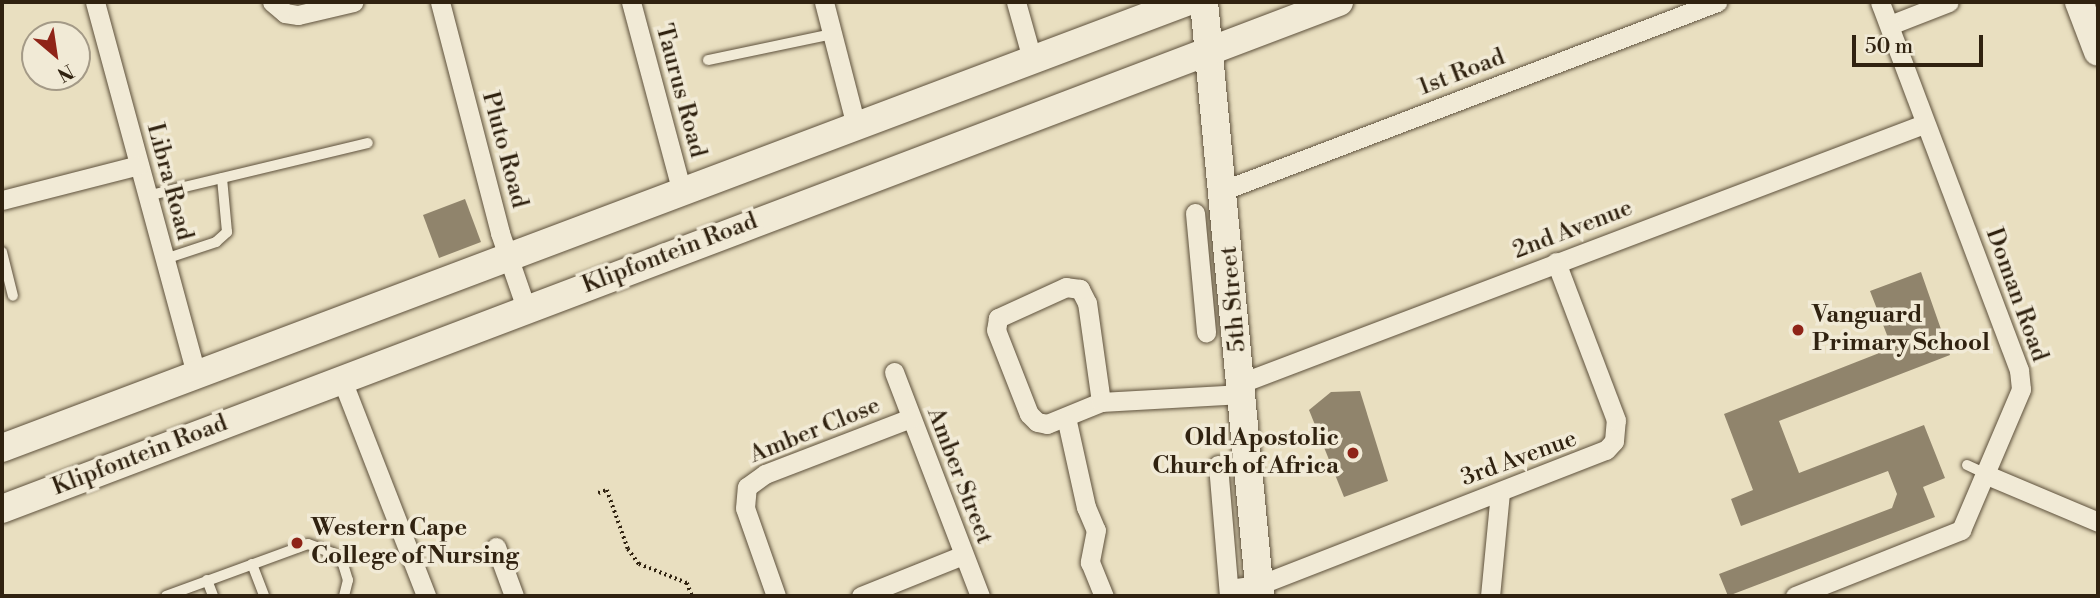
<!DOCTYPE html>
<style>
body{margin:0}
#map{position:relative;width:2100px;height:598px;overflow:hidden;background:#e9dfc0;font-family:"Libre Bodoni",serif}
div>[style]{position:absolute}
.building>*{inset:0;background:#90846c}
.path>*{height:3.5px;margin-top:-1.75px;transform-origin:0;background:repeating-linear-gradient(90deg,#302210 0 2px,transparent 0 5.5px)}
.roads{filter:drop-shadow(0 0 2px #5e513c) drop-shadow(0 0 2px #5e513c)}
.lane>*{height:10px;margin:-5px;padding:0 5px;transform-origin:5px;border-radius:5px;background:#f1ead6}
.street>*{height:19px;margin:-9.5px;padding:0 9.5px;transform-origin:9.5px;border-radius:9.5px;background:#f1ead6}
.secondary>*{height:28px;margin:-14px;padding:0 14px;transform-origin:14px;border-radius:14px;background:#f1ead6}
.dots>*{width:19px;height:19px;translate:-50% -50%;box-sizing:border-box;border:4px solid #f1ead6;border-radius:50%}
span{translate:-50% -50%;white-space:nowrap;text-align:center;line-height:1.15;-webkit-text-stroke:7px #f1ead6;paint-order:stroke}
.street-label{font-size:24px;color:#302210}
.poi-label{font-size:24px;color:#302210;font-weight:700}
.left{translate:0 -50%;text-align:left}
.right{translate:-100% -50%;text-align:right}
.frame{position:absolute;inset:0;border:4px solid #302210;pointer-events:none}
.north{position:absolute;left:21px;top:21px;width:70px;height:70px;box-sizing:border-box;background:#f1ead6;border:2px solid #a49a87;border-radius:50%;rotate:151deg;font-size:19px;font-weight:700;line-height:28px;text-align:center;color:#302210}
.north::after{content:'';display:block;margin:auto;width:24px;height:32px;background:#8f2418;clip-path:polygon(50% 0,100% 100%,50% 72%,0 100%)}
.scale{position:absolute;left:1852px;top:35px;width:131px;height:32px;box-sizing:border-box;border:4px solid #302210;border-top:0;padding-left:9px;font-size:21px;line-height:24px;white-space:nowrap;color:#302210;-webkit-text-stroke:5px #f1ead6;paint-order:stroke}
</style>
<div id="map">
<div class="building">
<i style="clip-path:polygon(465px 199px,481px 242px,439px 258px,423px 215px)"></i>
<i style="clip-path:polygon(1921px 272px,1950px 355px,1779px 421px,1799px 473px,1924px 425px,1945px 478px,1923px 487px,1935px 517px,1728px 596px,1719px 574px,1892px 508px,1897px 494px,1888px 471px,1741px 526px,1731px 499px,1753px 490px,1724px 414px,1892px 348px,1870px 291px)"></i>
<i style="clip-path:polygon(1360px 391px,1388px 481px,1344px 497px,1309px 410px,1331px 392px)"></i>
</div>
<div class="path">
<i style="left:598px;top:493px;width:9px;rotate:-18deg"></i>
<i style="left:607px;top:490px;width:63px;rotate:70.4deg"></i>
<i style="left:628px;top:549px;width:19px;rotate:54deg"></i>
<i style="left:639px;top:564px;width:52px;rotate:21.6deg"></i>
<i style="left:687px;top:583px;width:14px;rotate:69deg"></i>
</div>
<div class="roads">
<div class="lane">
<i style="left:708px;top:60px;width:127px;rotate:-11.8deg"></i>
<i style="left:147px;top:196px;width:227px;rotate:-13.5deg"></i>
<i style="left:2px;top:252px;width:45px;rotate:76deg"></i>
<i style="left:165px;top:259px;width:54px;rotate:-18.4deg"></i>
<i style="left:216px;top:242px;width:15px;rotate:-42deg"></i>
<i style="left:227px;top:232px;width:54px;rotate:-95.3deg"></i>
<i style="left:1967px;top:465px;width:21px;rotate:25deg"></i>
<i style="left:252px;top:564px;width:34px;rotate:69deg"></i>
<i style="left:207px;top:580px;width:17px;rotate:69deg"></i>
<i style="left:166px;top:596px;width:151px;rotate:-20.1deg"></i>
<i style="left:308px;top:544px;width:27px;rotate:20deg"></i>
<i style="left:333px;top:553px;width:15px;rotate:48deg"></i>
<i style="left:343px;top:564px;width:17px;rotate:73deg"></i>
<i style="left:348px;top:580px;width:16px;rotate:104deg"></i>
</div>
<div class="street">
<i style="left:95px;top:2px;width:385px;rotate:74.8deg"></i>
<i style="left:272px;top:2px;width:17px;rotate:40deg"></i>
<i style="left:285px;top:13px;width:13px;rotate:9deg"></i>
<i style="left:298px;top:15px;width:57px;rotate:-13.3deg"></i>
<i style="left:440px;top:2px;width:239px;rotate:75.4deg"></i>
<i style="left:500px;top:233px;width:79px;rotate:70.9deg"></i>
<i style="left:631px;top:2px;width:197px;rotate:75deg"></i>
<i style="left:824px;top:2px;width:128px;rotate:75.5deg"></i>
<i style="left:1016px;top:2px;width:59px;rotate:74.3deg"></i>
<i style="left:1890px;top:25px;width:63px;rotate:-21.3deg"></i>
<i style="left:1224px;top:190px;width:528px;rotate:-20.87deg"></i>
<i style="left:2px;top:200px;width:141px;rotate:-14.3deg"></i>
<i style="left:1195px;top:213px;width:120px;rotate:84.7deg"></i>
<i style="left:894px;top:372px;width:240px;rotate:69deg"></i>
<i style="left:342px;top:380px;width:232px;rotate:68.7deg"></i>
<i style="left:1241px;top:383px;width:730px;rotate:-20.77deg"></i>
<i style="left:1101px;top:402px;width:100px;rotate:-98deg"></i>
<i style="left:1087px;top:303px;width:16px;rotate:-117deg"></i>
<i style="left:1080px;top:289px;width:14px;rotate:-172deg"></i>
<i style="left:1066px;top:287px;width:75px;rotate:155.5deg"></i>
<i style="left:998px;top:318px;width:12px;rotate:99deg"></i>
<i style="left:996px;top:330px;width:90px;rotate:68.6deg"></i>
<i style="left:1029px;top:414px;width:11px;rotate:45deg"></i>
<i style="left:1037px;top:422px;width:10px;rotate:11deg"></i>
<i style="left:1047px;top:424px;width:58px;rotate:-22.2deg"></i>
<i style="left:1101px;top:402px;width:141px;rotate:-3.2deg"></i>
<i style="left:1066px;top:417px;width:92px;rotate:77.5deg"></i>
<i style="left:1086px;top:507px;width:25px;rotate:67deg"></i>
<i style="left:1096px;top:530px;width:33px;rotate:101deg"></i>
<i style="left:1090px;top:562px;width:37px;rotate:68deg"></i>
<i style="left:1218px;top:465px;width:131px;rotate:85.2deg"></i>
<i style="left:1987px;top:475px;width:121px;rotate:22.9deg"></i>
<i style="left:496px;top:547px;width:52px;rotate:69.8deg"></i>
<i style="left:1229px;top:589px;width:30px;rotate:-8deg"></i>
<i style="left:1259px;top:585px;width:372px;rotate:-21.3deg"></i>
<i style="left:1606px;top:450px;width:12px;rotate:-48deg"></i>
<i style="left:1614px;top:441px;width:21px;rotate:-85deg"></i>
<i style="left:1616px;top:420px;width:169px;rotate:-110.8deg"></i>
<i style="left:776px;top:596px;width:93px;rotate:-109.4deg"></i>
<i style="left:745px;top:508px;width:21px;rotate:-85deg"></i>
<i style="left:747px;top:487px;width:22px;rotate:-36deg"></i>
<i style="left:765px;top:474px;width:156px;rotate:-21deg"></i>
<i style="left:861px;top:596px;width:110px;rotate:-21.9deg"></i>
<i style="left:1490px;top:596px;width:104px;rotate:-84.5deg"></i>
<i style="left:1795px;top:596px;width:179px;rotate:-21.7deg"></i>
<i style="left:1961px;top:530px;width:153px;rotate:-66.9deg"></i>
<i style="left:2021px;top:389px;width:19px;rotate:-96deg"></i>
<i style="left:2019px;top:370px;width:393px;rotate:-110.7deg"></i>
</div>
<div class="secondary">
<i style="left:1204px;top:2px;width:597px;rotate:84.61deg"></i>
<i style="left:2079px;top:2px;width:53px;rotate:69.2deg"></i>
<i style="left:2px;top:448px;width:1265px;rotate:-20.64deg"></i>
<i style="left:2px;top:509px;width:1430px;rotate:-20.77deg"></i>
</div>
</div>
<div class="dots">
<i style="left:1798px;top:330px;background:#8f2418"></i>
<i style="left:1353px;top:453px;background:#8f2418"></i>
<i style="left:297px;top:543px;background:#8f2418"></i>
</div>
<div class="street-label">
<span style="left:1462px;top:73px;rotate:-21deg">1st Road</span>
<span style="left:680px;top:91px;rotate:75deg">Taurus Road</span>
<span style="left:504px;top:150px;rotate:75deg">Pluto Road</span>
<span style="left:169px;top:182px;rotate:75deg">Libra Road</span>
<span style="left:1573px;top:230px;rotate:-21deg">2nd Avenue</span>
<span style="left:670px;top:254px;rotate:-21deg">Klipfontein Road</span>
<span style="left:2016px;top:295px;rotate:70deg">Doman Road</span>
<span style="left:1234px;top:299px;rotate:-95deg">5th Street</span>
<span style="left:815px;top:431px;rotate:-22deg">Amber Close</span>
<span style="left:140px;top:456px;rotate:-21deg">Klipfontein Road</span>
<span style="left:1519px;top:459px;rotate:-20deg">3rd Avenue</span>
<span style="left:959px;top:476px;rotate:69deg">Amber Street</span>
</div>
<div class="poi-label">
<span class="left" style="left:1812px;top:330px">Vanguard<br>Primary School</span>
<span class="right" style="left:1339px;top:453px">Old Apostolic<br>Church of Africa</span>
<span class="left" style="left:311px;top:543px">Western Cape<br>College of Nursing</span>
</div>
<div class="frame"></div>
<div class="north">N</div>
<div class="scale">50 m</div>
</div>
